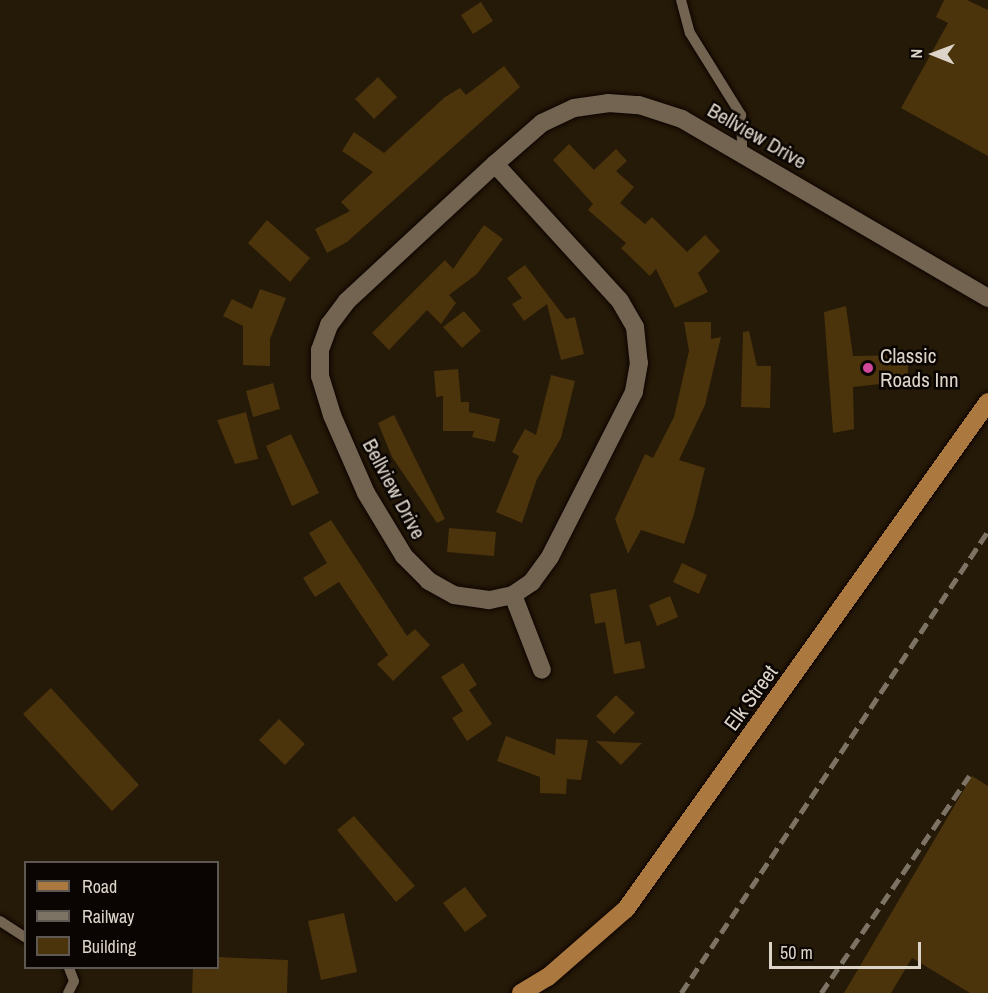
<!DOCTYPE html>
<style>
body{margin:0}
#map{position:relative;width:988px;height:993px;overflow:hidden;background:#251907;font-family:"Archivo Narrow",sans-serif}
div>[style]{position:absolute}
.building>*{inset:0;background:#4b330c}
.roads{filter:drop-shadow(0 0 2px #0d0400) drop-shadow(0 0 2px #0d0400)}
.lane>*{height:10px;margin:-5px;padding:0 5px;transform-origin:5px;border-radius:5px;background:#726450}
.street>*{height:18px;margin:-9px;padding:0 9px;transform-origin:9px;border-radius:9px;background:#726450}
.primary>*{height:18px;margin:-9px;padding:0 9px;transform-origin:9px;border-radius:9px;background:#ab783f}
.rail>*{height:4.5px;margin-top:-2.25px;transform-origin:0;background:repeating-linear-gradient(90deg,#7d7364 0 12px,transparent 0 18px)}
.dots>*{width:16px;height:16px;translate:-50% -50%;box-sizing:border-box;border:3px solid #0a0502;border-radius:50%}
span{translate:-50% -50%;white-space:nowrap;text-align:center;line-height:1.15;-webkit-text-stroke:5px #0a0502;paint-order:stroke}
.street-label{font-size:21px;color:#dcd4c9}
.poi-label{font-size:21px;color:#dcd4c9}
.left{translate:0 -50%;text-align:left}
.legend{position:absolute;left:24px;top:861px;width:195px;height:108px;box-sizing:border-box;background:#0a0502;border:2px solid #5e5852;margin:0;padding:8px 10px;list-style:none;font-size:18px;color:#dcd4c9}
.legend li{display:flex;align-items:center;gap:12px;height:30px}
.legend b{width:30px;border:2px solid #5e5852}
.north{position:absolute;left:904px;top:24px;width:60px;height:60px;-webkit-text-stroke:4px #0a0502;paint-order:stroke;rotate:271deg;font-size:16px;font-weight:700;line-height:24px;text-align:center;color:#dcd4c9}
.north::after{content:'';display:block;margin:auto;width:21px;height:27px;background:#dcd4c9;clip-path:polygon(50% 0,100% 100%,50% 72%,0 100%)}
.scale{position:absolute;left:769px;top:942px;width:152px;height:27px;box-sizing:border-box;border:3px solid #dcd4c9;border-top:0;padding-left:8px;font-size:18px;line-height:21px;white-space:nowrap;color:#dcd4c9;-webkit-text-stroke:4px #0a0502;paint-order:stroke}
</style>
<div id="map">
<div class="building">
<i style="clip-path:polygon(944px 0,967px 0,988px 10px,988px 156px,901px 108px,948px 23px,936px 17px)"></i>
<i style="clip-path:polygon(481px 2px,493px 21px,473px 34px,461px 15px)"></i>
<i style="clip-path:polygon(504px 66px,520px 87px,347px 242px,327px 253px,315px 229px,350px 211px,341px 202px,373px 172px,342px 151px,354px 132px,384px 153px,445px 97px,460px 88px,466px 95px)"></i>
<i style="clip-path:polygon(378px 77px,397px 97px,374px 119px,355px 99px)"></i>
<i style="clip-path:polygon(569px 144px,594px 170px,616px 149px,627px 161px,616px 171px,634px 187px,620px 203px,645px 224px,652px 217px,687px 252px,705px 235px,720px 251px,698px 273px,708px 292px,675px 308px,656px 269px,650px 276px,621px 248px,626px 243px,588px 210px,593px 204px,553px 160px)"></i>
<i style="clip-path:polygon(267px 220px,310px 258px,290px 282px,248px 243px)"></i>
<i style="clip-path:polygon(484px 225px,503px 239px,477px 274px,449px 295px,456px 303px,441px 324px,427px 310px,389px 350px,372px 333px,445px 260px,453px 269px)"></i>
<i style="clip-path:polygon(525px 265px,566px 319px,575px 317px,584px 354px,561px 360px,547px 304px,524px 321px,512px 304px,522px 298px,507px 278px)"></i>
<i style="clip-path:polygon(260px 289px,286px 298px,270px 339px,270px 366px,243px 365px,243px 326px,223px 316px,232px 299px,252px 309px)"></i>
<i style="clip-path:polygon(846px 306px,853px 356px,908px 355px,908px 381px,853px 387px,854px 429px,833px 433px,824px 312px)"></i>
<i style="clip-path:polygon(464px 311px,481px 331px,462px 348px,443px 327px)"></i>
<i style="clip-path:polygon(684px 322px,711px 322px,711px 339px,721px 337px,705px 405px,679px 460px,705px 468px,694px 514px,684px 544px,641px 530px,628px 554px,615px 519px,645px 454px,653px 458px,674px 417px,689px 351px)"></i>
<i style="clip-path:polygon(749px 331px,757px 366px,771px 366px,770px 408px,741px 407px,743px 332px)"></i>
<i style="clip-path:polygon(458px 369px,461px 402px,469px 402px,469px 412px,500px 419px,495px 442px,472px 437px,474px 431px,443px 431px,443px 396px,436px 397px,434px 371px)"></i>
<i style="clip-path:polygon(551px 375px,575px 381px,561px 438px,537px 479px,522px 523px,496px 512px,519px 456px,512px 452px,525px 429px,536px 435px)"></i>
<i style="clip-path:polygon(273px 383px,280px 409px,253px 417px,246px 391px)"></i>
<i style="clip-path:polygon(246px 412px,258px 459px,235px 464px,217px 420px)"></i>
<i style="clip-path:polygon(394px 415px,445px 519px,437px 523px,392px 457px,378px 423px)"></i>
<i style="clip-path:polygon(291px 434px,319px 493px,292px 506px,266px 446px)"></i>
<i style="clip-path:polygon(331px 520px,407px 636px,415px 629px,430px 645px,393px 681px,377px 664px,388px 655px,339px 582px,315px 597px,303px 578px,327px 563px,309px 533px)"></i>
<i style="clip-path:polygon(449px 528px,496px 532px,494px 556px,447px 552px)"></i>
<i style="clip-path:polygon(682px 563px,707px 575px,699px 594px,673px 582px)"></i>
<i style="clip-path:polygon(616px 589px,625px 644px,640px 641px,645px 668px,614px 674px,605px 622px,595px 624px,590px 594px)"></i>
<i style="clip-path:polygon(670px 596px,678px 617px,657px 626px,649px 605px)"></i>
<i style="clip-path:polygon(463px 663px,477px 685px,469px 690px,492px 724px,467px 741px,452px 718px,463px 711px,441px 677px)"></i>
<i style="clip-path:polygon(51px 688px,139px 785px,112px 811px,23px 714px)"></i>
<i style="clip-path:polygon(616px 695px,635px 713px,614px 734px,596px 716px)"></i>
<i style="clip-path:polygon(279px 719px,305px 744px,285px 765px,259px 740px)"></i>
<i style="clip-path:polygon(506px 736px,555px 755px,556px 739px,588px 740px,581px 780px,567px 779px,566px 794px,540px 793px,540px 777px,497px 761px)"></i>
<i style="clip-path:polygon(596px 741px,642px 743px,621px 765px)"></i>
<i style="clip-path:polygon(972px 776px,988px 786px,988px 993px,970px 993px,912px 958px,891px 993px,844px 993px)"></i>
<i style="clip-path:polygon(354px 816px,415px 886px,396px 902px,337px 830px)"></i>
<i style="clip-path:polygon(465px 887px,487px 916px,465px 932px,443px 903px)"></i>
<i style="clip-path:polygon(344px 913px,357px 972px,321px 980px,308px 921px)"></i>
<i style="clip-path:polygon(218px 957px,288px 960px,287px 993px,192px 993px,193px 968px,218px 968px)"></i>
</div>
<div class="roads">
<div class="lane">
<i style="left:681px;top:0;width:34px;rotate:75deg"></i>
<i style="left:690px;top:33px;width:97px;rotate:58.1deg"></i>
<i style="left:741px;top:115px;width:37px;rotate:88deg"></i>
<i style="left:0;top:921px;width:31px;rotate:33deg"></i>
<i style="left:68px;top:993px;width:13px;rotate:-63deg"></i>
<i style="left:74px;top:981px;width:14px;rotate:-111deg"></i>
</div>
<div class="street">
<i style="left:495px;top:164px;width:185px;rotate:47.6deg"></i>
<i style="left:620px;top:301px;width:30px;rotate:60deg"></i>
<i style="left:635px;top:327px;width:36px;rotate:84deg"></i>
<i style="left:639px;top:363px;width:29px;rotate:100deg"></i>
<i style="left:634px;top:392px;width:185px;rotate:117deg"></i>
<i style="left:550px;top:557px;width:31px;rotate:126deg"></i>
<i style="left:532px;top:582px;width:23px;rotate:146deg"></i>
<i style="left:513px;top:595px;width:25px;rotate:168deg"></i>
<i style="left:489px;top:600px;width:35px;rotate:-172deg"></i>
<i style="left:454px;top:595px;width:29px;rotate:-151deg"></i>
<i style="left:429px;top:581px;width:35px;rotate:-135deg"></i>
<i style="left:404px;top:556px;width:74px;rotate:-121.1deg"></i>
<i style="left:366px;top:493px;width:85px;rotate:-113.6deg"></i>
<i style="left:332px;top:415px;width:41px;rotate:-107.1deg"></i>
<i style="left:320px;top:376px;width:26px;rotate:-90deg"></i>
<i style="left:320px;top:350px;width:27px;rotate:-70deg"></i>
<i style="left:329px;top:325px;width:30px;rotate:-53deg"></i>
<i style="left:347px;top:301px;width:202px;rotate:-42.8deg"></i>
<i style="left:495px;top:164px;width:62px;rotate:-41.1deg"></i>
<i style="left:542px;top:123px;width:35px;rotate:-25deg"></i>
<i style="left:574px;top:108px;width:34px;rotate:-8deg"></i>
<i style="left:608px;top:103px;width:31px;rotate:4deg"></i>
<i style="left:639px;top:105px;width:45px;rotate:18deg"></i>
<i style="left:682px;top:119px;width:355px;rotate:30.3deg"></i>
<i style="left:513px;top:595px;width:80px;rotate:68.9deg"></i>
</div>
<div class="primary">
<i style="left:521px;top:993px;width:31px;rotate:-31deg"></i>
<i style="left:548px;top:977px;width:103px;rotate:-41.1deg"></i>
<i style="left:626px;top:909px;width:623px;rotate:-54.47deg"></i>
</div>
</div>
<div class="rail">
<i style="left:681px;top:993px;width:555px;rotate:-56.4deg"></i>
<i style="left:821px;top:993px;width:263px;rotate:-55.7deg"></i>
</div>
<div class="dots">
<i style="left:868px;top:368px;background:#d1479c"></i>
</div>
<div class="street-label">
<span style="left:757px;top:136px;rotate:30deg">Bellview Drive</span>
<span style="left:394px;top:489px;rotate:62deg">Bellview Drive</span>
<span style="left:751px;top:698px;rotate:-54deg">Elk Street</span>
</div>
<div class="poi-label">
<span class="left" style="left:880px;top:368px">Classic<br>Roads Inn</span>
</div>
<ul class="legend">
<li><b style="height:8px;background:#ab783f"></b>Road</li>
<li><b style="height:8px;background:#7d7364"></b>Railway</li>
<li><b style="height:16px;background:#4b330c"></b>Building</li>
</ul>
<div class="north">N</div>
<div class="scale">50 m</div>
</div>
